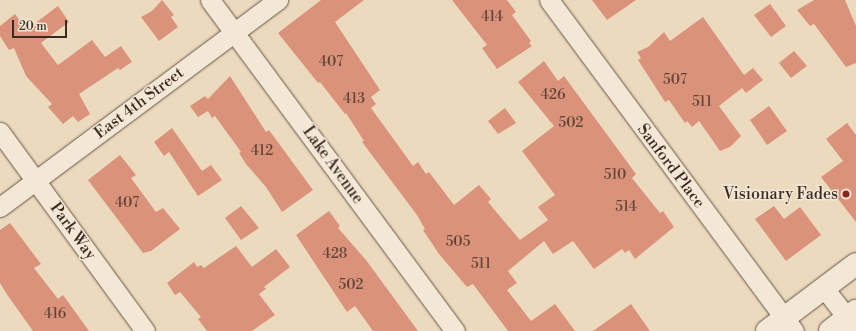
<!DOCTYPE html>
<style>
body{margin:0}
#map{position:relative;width:856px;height:331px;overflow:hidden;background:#ecdabe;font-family:"Libre Bodoni",serif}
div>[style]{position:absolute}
.building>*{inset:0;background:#da937a}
.roads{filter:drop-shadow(0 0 1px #665648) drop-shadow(0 0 1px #665648)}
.street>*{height:19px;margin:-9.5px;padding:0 9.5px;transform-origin:9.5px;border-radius:9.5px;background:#f3e7d5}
.secondary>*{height:22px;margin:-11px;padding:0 11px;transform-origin:11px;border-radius:11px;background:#f3e7d5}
.dots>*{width:11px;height:11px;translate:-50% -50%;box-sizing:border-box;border:2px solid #f3e7d5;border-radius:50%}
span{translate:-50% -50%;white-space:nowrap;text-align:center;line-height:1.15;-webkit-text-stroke:3px #f3e7d5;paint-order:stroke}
.number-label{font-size:14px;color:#624437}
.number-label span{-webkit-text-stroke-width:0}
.street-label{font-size:16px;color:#3a2a21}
.poi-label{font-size:16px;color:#3a2a21}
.right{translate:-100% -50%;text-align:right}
.scale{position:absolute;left:12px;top:20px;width:55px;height:18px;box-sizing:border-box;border:2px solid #3a2a21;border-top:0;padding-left:5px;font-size:12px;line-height:14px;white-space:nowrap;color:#3a2a21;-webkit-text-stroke:3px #f3e7d5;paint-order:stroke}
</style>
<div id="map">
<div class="building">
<i style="clip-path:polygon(162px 0,174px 15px,171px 17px,178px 27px,159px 41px,141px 17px,152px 11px)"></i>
<i style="clip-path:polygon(321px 0,364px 0,335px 22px,380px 90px,371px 97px,376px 104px,371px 108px,413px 166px,418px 162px,426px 174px,429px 172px,454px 205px,479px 185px,491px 199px,488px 202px,520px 240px,548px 220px,538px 207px,555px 195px,522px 151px,554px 126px,518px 82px,544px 61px,558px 81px,564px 76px,636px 174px,632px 178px,660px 213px,663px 211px,674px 227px,635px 259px,629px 250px,625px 253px,622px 249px,594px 269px,573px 241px,553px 254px,544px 241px,508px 271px,517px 283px,507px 290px,531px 321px,555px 304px,575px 331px,508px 331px,473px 284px,467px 287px,439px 254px,423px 230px,425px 229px,417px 215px,362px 142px,364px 141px,346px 113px,345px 114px,320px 82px,318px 83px,278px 33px)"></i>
<i style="clip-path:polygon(452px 0,507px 0,516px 12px,512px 15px,531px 41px,529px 43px,532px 46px,497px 69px,482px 48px,487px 45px)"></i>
<i style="clip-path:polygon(592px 0,636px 0,607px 20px)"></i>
<i style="clip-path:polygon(814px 0,845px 0,856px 26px,856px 63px,846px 67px,814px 24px,810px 26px,797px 10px)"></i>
<i style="clip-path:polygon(770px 4px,786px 26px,771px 37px,754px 15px)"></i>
<i style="clip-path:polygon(58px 6px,69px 22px,41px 43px,58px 65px,92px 40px,105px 57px,121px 46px,132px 62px,120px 70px,118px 68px,79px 94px,90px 114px,78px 122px,73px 116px,63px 124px,48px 107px,52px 104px,26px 76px,14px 48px,9px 50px,0 36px,0 26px,15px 14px,26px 30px)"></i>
<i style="clip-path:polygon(703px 17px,744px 75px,753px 68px,763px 80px,746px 93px,742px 88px,719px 106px,741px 136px,730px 147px,720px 151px,699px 121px,692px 127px,687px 121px,685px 123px,669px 100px,665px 102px,638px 60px,641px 58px,637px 52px,648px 47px,664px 32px,670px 41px)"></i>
<i style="clip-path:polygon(794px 51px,807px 66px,791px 78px,779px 63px)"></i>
<i style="clip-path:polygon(230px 76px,266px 132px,269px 130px,313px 190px,282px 212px,266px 187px,246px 164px,239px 153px,241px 152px,215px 116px,212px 118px,208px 111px,198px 117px,190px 106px,205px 96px,208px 99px)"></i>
<i style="clip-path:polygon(769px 106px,787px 131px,767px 145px,750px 120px)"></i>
<i style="clip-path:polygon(505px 108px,516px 123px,498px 134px,488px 121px)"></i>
<i style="clip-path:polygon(847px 123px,856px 135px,856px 222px,821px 177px,843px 161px,826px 139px)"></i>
<i style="clip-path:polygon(172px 128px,202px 171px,211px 165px,222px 180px,198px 196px,169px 152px,164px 156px,154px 142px)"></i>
<i style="clip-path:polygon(120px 155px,136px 175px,131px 178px,156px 212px,163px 208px,180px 229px,151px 251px,143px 253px,88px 180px)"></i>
<i style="clip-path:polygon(241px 206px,259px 228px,241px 240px,225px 218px)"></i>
<i style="clip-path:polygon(774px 206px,784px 219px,800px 207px,821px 235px,786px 261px,755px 219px)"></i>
<i style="clip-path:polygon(329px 211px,340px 226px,338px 228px,366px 260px,418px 331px,373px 331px,355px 306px,347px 312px,296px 235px)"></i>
<i style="clip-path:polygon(10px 223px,41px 264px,34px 268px,58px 299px,63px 295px,89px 331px,33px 331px,8px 296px,0 283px,0 230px)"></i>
<i style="clip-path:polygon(236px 246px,252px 267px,276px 249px,290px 267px,264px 287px,266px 289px,259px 294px,275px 315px,252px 331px,207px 331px,198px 319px,201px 317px,180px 292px,175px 295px,167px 283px,194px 262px,197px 267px,201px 265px,204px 268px)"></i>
<i style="clip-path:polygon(631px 304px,650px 331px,593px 331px)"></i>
</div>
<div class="roads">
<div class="street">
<i style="left:210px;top:0;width:412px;rotate:53.5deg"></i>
<i style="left:549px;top:0;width:412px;rotate:53.5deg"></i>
<i style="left:0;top:132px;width:246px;rotate:53.9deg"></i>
<i style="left:0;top:207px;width:347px;rotate:-36.7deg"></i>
<i style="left:824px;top:288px;width:52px;rotate:52deg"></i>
</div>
<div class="secondary">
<i style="left:767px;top:331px;width:111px;rotate:-37deg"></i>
<i style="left:830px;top:331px;width:33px;rotate:-38deg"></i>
</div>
</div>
<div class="dots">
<i style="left:846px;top:194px;background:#8f2418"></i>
</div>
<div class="number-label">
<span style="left:492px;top:17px">414</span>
<span style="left:331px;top:62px">407</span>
<span style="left:675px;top:80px">507</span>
<span style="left:553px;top:95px">426</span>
<span style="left:354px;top:99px">413</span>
<span style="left:702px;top:102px">511</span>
<span style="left:571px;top:123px">502</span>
<span style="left:262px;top:151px">412</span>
<span style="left:615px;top:175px">510</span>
<span style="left:127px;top:203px">407</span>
<span style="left:626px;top:207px">514</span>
<span style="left:458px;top:242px">505</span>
<span style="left:335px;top:254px">428</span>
<span style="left:481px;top:264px">511</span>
<span style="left:351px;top:285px">502</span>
<span style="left:55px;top:314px">416</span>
</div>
<div class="street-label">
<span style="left:139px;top:103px;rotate:-37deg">East 4th Street</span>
<span style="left:333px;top:165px;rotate:54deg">Lake Avenue</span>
<span style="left:671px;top:166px;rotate:53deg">Sanford Place</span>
<span style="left:73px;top:231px;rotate:54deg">Park Way</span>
</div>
<div class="poi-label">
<span class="right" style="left:838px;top:194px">Visionary Fades</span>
</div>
<div class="scale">20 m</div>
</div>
